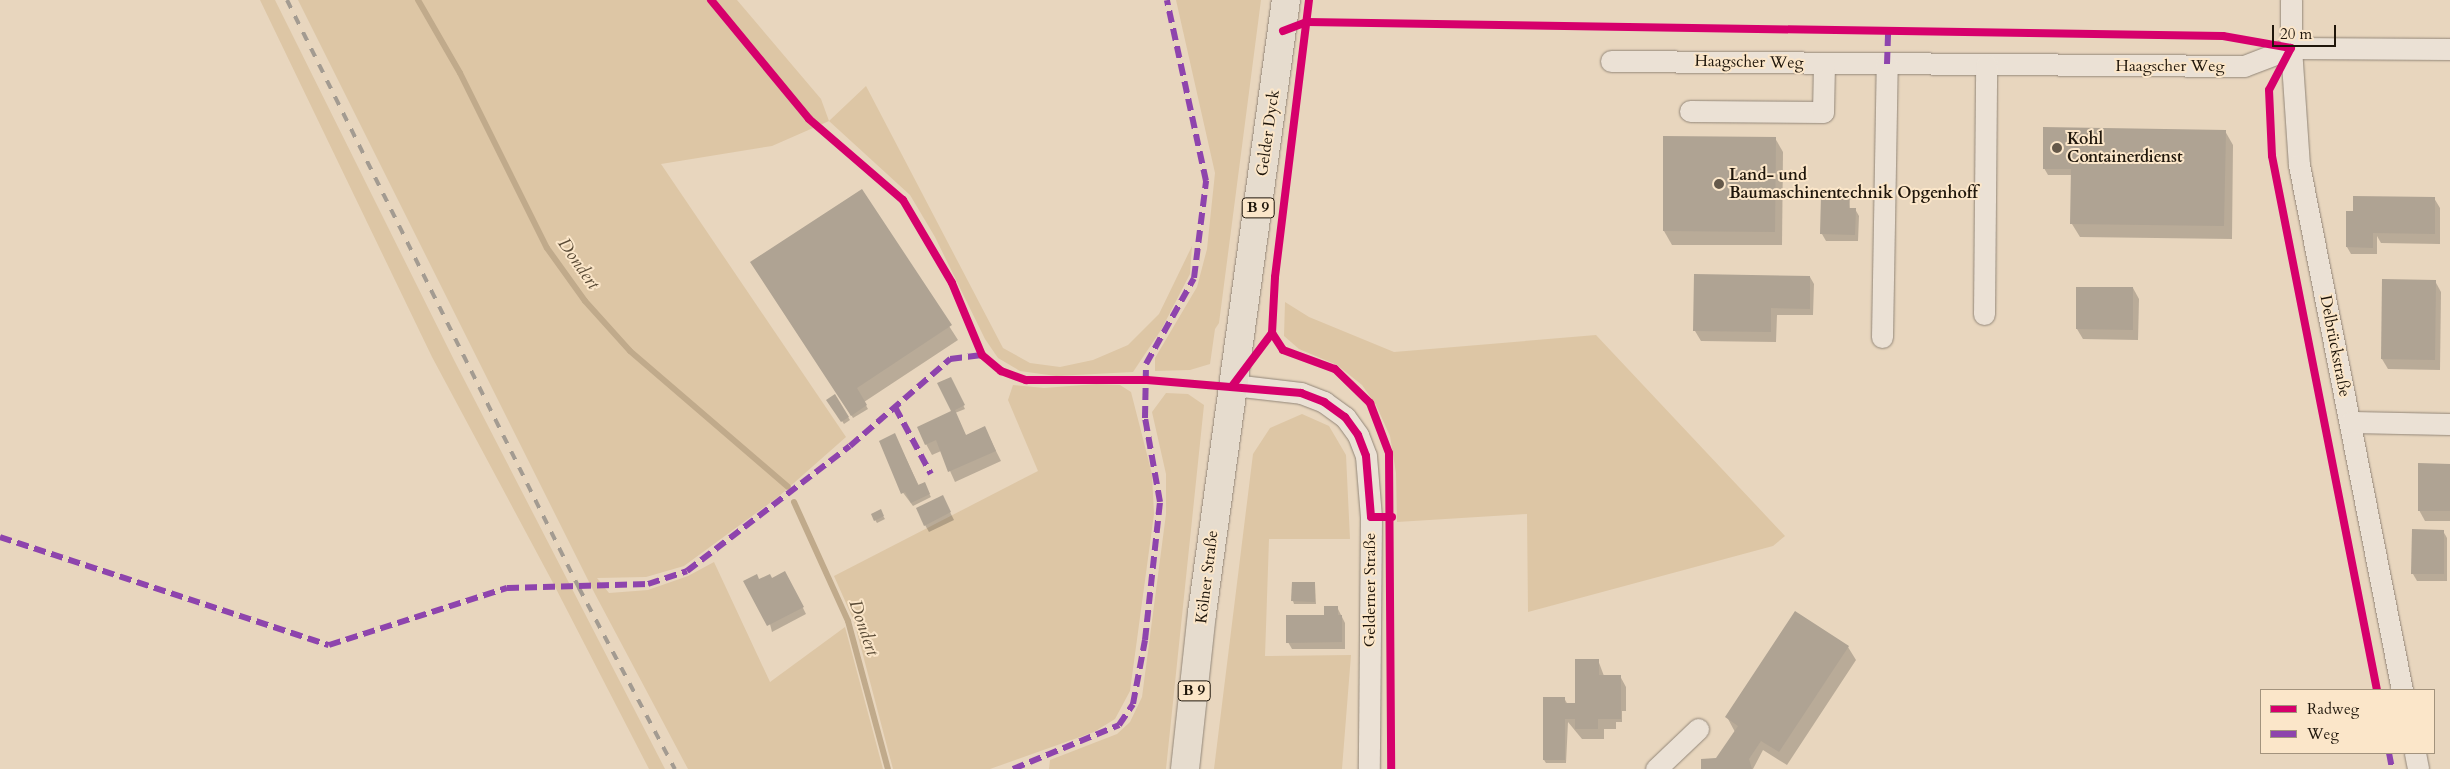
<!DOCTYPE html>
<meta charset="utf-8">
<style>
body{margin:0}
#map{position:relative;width:2450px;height:769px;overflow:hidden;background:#e8d6be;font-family:Cardo,serif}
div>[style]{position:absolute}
.green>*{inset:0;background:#ddc6a5}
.shadow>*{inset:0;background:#0003}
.stream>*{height:6px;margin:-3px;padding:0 3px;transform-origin:3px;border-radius:3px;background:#c0aa8b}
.building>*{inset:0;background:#afa393}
.roads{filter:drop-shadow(0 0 1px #928678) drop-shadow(0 0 1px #928678)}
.minor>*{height:21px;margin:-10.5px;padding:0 10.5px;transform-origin:10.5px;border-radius:10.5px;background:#ebe1d5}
.major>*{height:28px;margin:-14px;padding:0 14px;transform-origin:14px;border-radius:14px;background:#e6dcce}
.rail>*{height:4px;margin-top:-2px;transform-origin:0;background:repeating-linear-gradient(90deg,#a39b91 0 9px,transparent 0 18px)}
.quiet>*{height:6px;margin-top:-3px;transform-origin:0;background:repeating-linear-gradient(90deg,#8e44ad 0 12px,transparent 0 18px)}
.cycleway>*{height:8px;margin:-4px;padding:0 4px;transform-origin:4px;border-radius:4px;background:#d6006c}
.dots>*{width:14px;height:14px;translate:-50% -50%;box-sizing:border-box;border:2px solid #fbe6c9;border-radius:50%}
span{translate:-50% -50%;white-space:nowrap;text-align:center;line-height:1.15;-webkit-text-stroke:4px #fbe6c9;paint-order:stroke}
.shield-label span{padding:1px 4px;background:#fbe6c9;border:1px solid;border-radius:4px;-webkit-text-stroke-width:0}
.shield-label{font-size:15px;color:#1f160b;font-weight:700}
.street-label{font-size:16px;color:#1f160b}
.poi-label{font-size:16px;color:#1f160b;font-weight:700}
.left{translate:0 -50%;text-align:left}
.water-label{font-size:18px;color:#594a35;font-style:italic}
.legend{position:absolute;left:2260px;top:689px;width:175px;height:65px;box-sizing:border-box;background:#fbe6c9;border:1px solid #a3937d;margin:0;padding:6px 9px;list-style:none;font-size:15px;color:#1f160b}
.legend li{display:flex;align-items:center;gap:10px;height:25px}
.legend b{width:25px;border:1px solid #a3937d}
.scale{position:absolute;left:2272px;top:25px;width:64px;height:22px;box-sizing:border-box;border:2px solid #1f160b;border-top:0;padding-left:6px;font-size:15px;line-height:18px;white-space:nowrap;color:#1f160b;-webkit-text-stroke:4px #fbe6c9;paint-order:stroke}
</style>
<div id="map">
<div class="green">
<i style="clip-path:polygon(260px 0,275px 0,454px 360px,665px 769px,649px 769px,552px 581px,432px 357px)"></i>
<i style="clip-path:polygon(298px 0,737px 0,821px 99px,829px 121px,866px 86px,1003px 348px,1030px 363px,1060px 367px,1093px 360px,1128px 345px,1159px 314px,1192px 246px,1190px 274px,1161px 330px,1133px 372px,1056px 376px,1020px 371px,998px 358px,985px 339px,935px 237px,910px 195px,829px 121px,772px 146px,661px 164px,846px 437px,778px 497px,684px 566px,646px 577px,597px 578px,609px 593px,648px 590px,688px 576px,714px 562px,770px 682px,845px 627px,883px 769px,688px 769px,595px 594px)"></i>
<i style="clip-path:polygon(1176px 0,1261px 0,1219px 323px,1215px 329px,1210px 364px,1190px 370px,1155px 371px,1155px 358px,1197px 287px,1207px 249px,1215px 173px)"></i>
<i style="clip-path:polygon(1285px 302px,1309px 317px,1394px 352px,1596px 335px,1785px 536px,1773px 546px,1528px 612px,1527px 514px,1397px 522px,1396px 473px,1390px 436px,1376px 405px,1362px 385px,1337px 365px,1299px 349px,1284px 336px)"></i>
<i style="clip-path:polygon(1096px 384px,1120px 385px,1131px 392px,1152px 474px,1154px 514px,1130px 691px,1115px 719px,1094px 732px,990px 769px,893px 769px,854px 621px,834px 576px,1038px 471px,1008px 400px,1013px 385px,1044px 388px)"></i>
<i style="clip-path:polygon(1166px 393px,1188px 394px,1204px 405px,1166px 769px,1049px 769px,1050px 760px,1117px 734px,1130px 722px,1142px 697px,1166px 514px,1166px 474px,1152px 412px)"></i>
<i style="clip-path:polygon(1302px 414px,1329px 426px,1346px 455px,1350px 539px,1269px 539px,1265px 656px,1351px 655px,1342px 769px,1214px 769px,1253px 454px,1270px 428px)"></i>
</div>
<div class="shadow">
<i style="clip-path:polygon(2225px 131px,2233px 145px,2232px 239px,2080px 237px,2072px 224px,2072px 175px,2048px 175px,2044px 168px)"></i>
<i style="clip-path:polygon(1665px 138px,1775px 138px,1783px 152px,1782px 245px,1672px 245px,1664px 231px)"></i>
<i style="clip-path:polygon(862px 190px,958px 340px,864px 402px,868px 409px,853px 418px,849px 411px)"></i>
<i style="clip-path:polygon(1822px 196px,1849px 197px,1850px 209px,1855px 209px,1859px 216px,1858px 241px,1826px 241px,1822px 234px)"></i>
<i style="clip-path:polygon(2434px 198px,2440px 208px,2440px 244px,2381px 243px,2377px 236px,2377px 254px,2351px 254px,2347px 247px,2347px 212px)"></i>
<i style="clip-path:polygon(1810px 277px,1814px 284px,1813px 315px,1777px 315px,1776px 342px,1701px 341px,1695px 331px)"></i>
<i style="clip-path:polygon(2435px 281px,2441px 292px,2440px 370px,2388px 369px,2382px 359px)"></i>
<i style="clip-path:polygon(2133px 288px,2139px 299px,2138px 340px,2083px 339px,2077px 329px)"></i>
<i style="clip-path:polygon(950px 378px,965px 409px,955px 413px,966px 436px,984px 427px,1001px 461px,955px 482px,941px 451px,932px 455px,926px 444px,952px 412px)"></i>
<i style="clip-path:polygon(834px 396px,850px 420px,844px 424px,828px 400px)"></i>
<i style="clip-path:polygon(898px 442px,919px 486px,924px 484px,931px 497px,913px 506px,901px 490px)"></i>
<i style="clip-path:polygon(2450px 465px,2450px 521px,2425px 521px,2419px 510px)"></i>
<i style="clip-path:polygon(946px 504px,954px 520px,929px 532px,925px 525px)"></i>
<i style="clip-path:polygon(880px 511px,885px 519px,877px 523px,872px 515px)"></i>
<i style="clip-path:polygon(2443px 531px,2447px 538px,2447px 581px,2417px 581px,2413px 574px)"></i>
<i style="clip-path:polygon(789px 580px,806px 614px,772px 632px,759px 581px)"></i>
<i style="clip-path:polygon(1315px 584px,1316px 604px,1294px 604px,1293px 601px)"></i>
<i style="clip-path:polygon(1337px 607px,1345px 623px,1345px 649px,1292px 649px,1288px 642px)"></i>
<i style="clip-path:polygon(1848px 647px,1856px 660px,1787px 765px,1763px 750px,1753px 769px,1702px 769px,1717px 760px,1735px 732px,1727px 717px)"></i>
<i style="clip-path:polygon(1598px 660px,1604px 676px,1620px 676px,1626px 687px,1626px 711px,1622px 711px,1622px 722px,1616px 722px,1616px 729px,1604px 729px,1604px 739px,1582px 739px,1568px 722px,1566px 763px,1546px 763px,1544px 760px,1564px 698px,1568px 705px,1576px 705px)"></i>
</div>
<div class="stream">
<i style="left:418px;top:0;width:84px;rotate:60.1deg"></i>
<i style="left:460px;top:73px;width:195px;rotate:63.6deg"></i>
<i style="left:547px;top:248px;width:65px;rotate:54.4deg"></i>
<i style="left:585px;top:301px;width:67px;rotate:48deg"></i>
<i style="left:630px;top:351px;width:208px;rotate:40.7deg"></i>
<i style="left:794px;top:502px;width:131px;rotate:65.6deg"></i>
<i style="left:848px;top:621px;width:153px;rotate:74.9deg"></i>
</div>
<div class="building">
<i style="clip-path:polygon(2043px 127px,2226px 130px,2224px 226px,2070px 224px,2071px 169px,2043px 169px)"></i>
<i style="clip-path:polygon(1663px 136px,1776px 137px,1775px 232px,1663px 231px)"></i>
<i style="clip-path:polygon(862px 189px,952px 325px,857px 388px,867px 405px,851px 416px,750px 262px)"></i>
<i style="clip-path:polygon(1821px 195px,1850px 195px,1849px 208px,1856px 208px,1855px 235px,1820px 234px)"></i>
<i style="clip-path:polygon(2353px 196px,2435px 197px,2435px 234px,2373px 233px,2373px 248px,2346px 247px,2346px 211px,2353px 211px)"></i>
<i style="clip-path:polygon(1694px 274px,1810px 276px,1810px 309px,1771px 308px,1771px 332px,1693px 331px)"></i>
<i style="clip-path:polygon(2382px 279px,2436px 280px,2435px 360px,2381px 359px)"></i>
<i style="clip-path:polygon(2076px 287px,2133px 287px,2133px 330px,2076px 329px)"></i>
<i style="clip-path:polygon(951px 377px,965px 405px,955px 410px,966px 435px,985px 426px,996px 451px,948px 472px,936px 440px,925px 445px,917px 427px,951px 411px,937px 383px)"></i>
<i style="clip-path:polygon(835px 394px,849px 417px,841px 422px,826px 400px)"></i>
<i style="clip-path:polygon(895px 433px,918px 485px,925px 482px,930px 494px,911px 503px,905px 492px,901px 494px,879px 441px)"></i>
<i style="clip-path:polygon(2418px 463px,2450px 464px,2450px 511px,2418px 511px)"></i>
<i style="clip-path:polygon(943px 495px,951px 512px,924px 526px,916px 508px)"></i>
<i style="clip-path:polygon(881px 509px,884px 516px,874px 521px,871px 514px)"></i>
<i style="clip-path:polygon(2412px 529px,2444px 530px,2444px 574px,2411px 574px)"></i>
<i style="clip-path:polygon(785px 571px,804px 607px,767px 626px,743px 581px,757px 574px,759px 579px,770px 574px,772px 578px)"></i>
<i style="clip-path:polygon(1292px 582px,1315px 582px,1315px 602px,1291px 601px)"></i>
<i style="clip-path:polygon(1324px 606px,1338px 606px,1338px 615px,1342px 615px,1342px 642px,1286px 643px,1286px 615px,1324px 615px)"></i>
<i style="clip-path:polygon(1795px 611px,1849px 646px,1779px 752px,1761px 741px,1749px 759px,1752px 769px,1701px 769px,1701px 759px,1716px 758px,1738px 726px,1725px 717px)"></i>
<i style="clip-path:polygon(1575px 659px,1599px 659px,1599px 675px,1621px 675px,1621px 719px,1598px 719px,1598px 729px,1575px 729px,1575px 719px,1565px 719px,1565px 760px,1543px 760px,1543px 697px,1565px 697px,1565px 703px,1575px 703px)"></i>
</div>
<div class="roads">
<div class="minor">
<i style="left:2291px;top:0;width:48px;rotate:90deg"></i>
<i style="left:2291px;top:48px;width:117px;rotate:86.1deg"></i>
<i style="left:2299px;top:165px;width:535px;rotate:78.9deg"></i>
<i style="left:1611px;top:61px;width:633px;rotate:0.45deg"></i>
<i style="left:2244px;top:66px;width:50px;rotate:-21deg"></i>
<i style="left:2291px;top:48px;width:159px;rotate:0.4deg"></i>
<i style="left:1690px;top:111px;width:133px;rotate:0.4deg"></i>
<i style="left:1823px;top:112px;width:49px;rotate:-88.8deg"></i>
<i style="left:1984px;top:314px;width:249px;rotate:-89.5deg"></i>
<i style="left:1882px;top:337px;width:273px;rotate:-89deg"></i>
<i style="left:1233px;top:385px;width:68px;rotate:6.7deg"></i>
<i style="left:1301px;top:393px;width:25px;rotate:21deg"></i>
<i style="left:1324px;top:402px;width:26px;rotate:36deg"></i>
<i style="left:1345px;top:417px;width:22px;rotate:54deg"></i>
<i style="left:1358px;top:435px;width:22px;rotate:69deg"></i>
<i style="left:1366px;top:456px;width:61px;rotate:85.3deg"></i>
<i style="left:1371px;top:517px;width:252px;rotate:90.5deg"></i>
<i style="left:2351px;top:422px;width:99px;rotate:1.2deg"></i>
<i style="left:2415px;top:753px;width:16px;rotate:79deg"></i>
<i style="left:1656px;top:769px;width:58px;rotate:-43.6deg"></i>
</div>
<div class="major">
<i style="left:1185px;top:769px;width:157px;rotate:-83.8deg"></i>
<i style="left:1202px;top:613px;width:619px;rotate:-82.2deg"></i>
</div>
</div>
<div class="rail">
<i style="left:287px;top:0;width:657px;rotate:63.59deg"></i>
<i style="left:579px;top:588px;width:205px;rotate:62.1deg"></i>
</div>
<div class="quiet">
<i style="left:1887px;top:64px;width:32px;rotate:-88deg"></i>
<i style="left:895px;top:407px;width:76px;rotate:61.8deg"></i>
<i style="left:0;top:537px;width:346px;rotate:18.2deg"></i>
<i style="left:329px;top:645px;width:187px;rotate:-17.8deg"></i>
<i style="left:507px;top:588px;width:141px;rotate:-1.6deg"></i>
<i style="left:648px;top:584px;width:41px;rotate:-18.4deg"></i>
<i style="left:687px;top:571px;width:205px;rotate:-37.5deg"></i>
<i style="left:850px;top:446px;width:133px;rotate:-41deg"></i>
<i style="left:950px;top:359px;width:32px;rotate:-7deg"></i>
<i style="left:2389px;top:753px;width:16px;rotate:79deg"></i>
<i style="left:1013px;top:769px;width:115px;rotate:-22.5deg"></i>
<i style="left:1119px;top:725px;width:25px;rotate:-56deg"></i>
<i style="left:1133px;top:704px;width:65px;rotate:-79.4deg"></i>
<i style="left:1145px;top:640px;width:139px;rotate:-83.8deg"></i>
<i style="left:1160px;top:502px;width:85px;rotate:-100.1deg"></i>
<i style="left:1145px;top:418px;width:54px;rotate:-88.9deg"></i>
<i style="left:1146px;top:364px;width:98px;rotate:-60.8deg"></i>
<i style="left:1194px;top:278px;width:98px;rotate:-82.9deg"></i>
<i style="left:1206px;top:181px;width:185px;rotate:-102.2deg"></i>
</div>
<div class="cycleway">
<i style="left:711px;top:0;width:154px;rotate:50.5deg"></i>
<i style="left:809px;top:119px;width:124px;rotate:40.8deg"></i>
<i style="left:903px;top:200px;width:96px;rotate:59.4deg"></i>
<i style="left:952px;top:283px;width:78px;rotate:67.4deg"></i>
<i style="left:982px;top:355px;width:25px;rotate:40deg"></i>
<i style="left:1001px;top:371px;width:27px;rotate:20deg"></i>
<i style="left:1026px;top:380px;width:121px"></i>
<i style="left:1147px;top:380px;width:155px;rotate:4.8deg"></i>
<i style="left:1301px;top:393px;width:25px;rotate:21deg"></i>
<i style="left:1324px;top:402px;width:26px;rotate:36deg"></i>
<i style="left:1345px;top:417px;width:22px;rotate:54deg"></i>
<i style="left:1358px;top:435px;width:22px;rotate:69deg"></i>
<i style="left:1366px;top:456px;width:61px;rotate:85.3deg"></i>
<i style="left:1371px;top:517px;width:21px"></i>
<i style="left:1283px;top:31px;width:26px;rotate:-21deg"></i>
<i style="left:1307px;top:22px;width:916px;rotate:0.88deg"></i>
<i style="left:2223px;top:36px;width:69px;rotate:10deg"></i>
<i style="left:2291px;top:48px;width:47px;rotate:117.6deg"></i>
<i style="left:2269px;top:90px;width:66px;rotate:87.4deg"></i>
<i style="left:2272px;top:156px;width:544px;rotate:78.88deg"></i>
<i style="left:1272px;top:333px;width:20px;rotate:57deg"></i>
<i style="left:1283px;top:350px;width:55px;rotate:20.1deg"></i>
<i style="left:1335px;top:369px;width:49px;rotate:44.2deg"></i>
<i style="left:1370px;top:403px;width:53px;rotate:69.2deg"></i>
<i style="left:1389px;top:453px;width:316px;rotate:89.6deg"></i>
<i style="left:1233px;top:385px;width:65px;rotate:-53.1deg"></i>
<i style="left:1272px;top:333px;width:56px;rotate:-86.9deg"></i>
<i style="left:1275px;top:277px;width:279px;rotate:-83deg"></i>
</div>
<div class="dots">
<i style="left:2057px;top:148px;background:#65594a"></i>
<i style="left:1719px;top:184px;background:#65594a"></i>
</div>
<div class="shield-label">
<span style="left:1258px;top:208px">B 9</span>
<span style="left:1194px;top:691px">B 9</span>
</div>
<div class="street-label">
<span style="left:1749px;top:62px;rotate:1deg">Haagscher Weg</span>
<span style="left:2170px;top:66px">Haagscher Weg</span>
<span style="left:1268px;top:133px;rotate:-82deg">Gelder Dyck</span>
<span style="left:2335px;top:346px;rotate:79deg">Delbrückstraße</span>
<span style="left:1207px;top:577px;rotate:-83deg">Kölner Straße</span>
<span style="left:1370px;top:590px;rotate:-90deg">Gelderner Straße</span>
</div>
<div class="poi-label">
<span class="left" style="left:2067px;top:148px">Kohl<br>Containerdienst</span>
<span class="left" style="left:1729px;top:184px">Land- und<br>Baumaschinentechnik Opgenhoff</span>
</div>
<div class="water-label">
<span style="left:578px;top:264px;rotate:55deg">Dondert</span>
<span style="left:863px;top:628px;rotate:71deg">Dondert</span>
</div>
<ul class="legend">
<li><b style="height:6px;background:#d6006c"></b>Radweg</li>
<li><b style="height:6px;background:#8e44ad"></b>Weg</li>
</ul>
<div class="scale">20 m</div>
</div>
